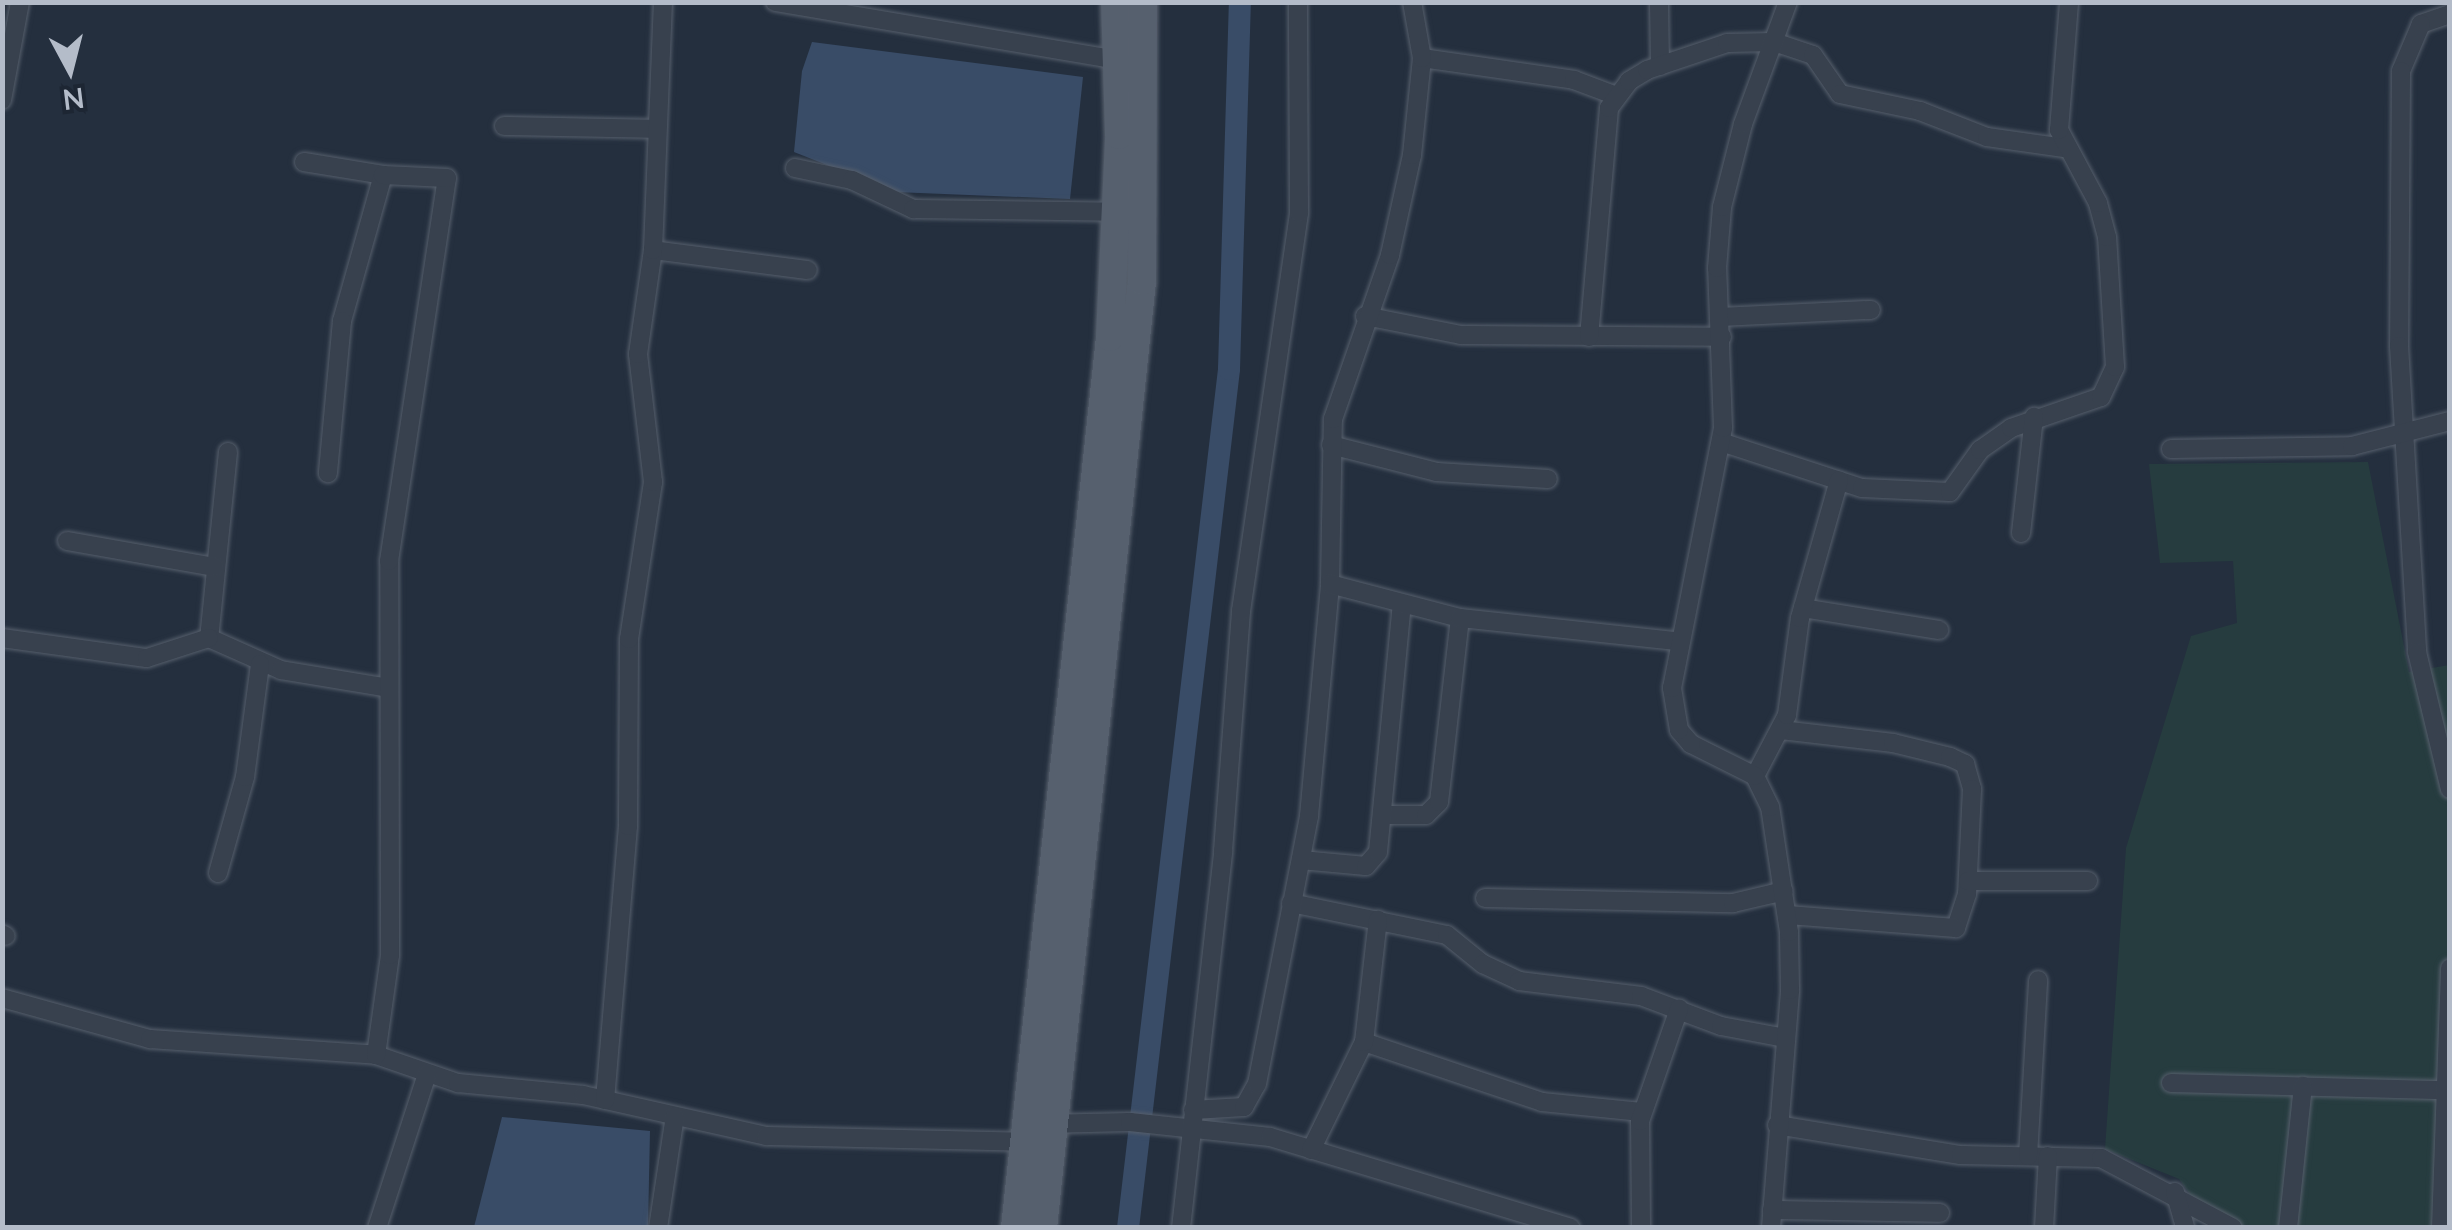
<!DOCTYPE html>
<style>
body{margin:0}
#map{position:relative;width:2452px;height:1230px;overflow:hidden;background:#242f3e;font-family:Lato,sans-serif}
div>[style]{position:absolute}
.green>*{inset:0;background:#263c3f}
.water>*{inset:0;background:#394c67}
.canal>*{height:22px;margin:-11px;padding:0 11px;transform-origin:11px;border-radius:11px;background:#394c67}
.roads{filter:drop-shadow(0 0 2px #565f6c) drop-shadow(0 0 2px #565f6c)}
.minor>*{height:18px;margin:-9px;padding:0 9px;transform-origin:9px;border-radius:9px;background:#38414e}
.primary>*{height:28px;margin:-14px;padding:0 14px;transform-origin:14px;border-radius:14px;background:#56606e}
span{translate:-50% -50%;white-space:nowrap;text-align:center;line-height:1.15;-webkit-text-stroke:9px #1d2633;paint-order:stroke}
.frame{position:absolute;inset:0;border:5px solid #b4bcc9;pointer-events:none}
.north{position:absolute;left:20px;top:20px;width:100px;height:100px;-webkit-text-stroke:8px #1d2633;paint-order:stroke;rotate:173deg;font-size:28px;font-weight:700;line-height:40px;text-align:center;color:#b4bcc9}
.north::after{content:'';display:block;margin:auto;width:35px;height:45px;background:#b4bcc9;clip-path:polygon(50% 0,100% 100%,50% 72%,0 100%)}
</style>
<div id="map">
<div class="green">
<i style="clip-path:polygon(2368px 462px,2409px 672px,2449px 665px,2449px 1227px,2213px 1227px,2179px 1179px,2105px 1149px,2126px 848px,2191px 636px,2237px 623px,2233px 561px,2160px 563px,2149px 464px)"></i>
</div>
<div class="water">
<i style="clip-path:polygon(812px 42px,1083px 77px,1070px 199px,895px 192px,794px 152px,802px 71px)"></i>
<i style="clip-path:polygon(502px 1117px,650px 1131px,648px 1227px,474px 1227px)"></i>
</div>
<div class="canal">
<i style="left:1128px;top:1228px;width:865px;rotate:-83.29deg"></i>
<i style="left:1229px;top:369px;width:367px;rotate:-88.3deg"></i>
</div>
<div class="roads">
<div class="minor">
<i style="left:775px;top:2px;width:347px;rotate:9.6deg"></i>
<i style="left:1659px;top:2px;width:64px;rotate:89.1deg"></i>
<i style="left:2450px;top:14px;width:31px;rotate:161deg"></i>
<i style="left:2421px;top:24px;width:51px;rotate:113.1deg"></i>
<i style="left:2401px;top:71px;width:275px;rotate:90.4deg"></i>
<i style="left:2399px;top:346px;width:307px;rotate:86.6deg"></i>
<i style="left:2417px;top:652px;width:141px;rotate:76.5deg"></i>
<i style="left:1422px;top:58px;width:154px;rotate:8.2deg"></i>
<i style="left:1574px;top:80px;width:43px;rotate:20.6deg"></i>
<i style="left:2px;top:100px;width:100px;rotate:-79.6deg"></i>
<i style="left:504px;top:126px;width:150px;rotate:1.1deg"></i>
<i style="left:304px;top:162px;width:80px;rotate:9.3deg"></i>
<i style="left:383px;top:175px;width:152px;rotate:105.7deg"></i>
<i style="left:342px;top:321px;width:153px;rotate:95.3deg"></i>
<i style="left:795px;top:168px;width:58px;rotate:11.9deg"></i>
<i style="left:852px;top:180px;width:68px;rotate:25.4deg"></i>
<i style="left:913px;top:209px;width:204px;rotate:0.8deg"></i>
<i style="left:653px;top:250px;width:156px;rotate:7.4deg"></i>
<i style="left:1365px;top:316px;width:98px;rotate:11.2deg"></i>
<i style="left:1461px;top:335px;width:261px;rotate:0.4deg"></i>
<i style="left:1720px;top:317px;width:151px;rotate:-2.7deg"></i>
<i style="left:1589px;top:337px;width:230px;rotate:-85deg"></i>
<i style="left:1609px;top:108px;width:34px;rotate:-53deg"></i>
<i style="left:1629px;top:81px;width:21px;rotate:-31deg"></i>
<i style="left:1647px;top:70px;width:84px;rotate:-18.6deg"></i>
<i style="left:1727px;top:43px;width:47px;rotate:-1.2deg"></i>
<i style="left:1774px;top:42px;width:41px;rotate:18.4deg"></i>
<i style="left:1813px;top:55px;width:47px;rotate:55.3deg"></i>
<i style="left:1840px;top:94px;width:82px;rotate:12deg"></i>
<i style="left:1920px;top:111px;width:72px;rotate:21.2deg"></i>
<i style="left:1987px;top:137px;width:78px;rotate:8.1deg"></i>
<i style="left:1721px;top:442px;width:148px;rotate:18.1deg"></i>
<i style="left:1862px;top:488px;width:88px;rotate:2.6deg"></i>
<i style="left:1950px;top:492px;width:52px;rotate:-54.5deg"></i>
<i style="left:1980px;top:450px;width:38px;rotate:-35deg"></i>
<i style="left:2011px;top:428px;width:95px;rotate:-19deg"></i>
<i style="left:2101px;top:397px;width:33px;rotate:-65deg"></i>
<i style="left:2115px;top:367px;width:130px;rotate:-93.5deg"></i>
<i style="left:2107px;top:237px;width:35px;rotate:-105deg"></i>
<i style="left:2098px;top:203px;width:83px;rotate:-118.1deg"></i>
<i style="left:2059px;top:130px;width:128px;rotate:-85.5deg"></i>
<i style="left:1331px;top:445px;width:109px;rotate:14.3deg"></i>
<i style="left:1437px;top:472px;width:111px;rotate:3.6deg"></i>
<i style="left:2171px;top:449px;width:181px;rotate:-0.9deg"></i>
<i style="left:2352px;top:446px;width:101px;rotate:-14.3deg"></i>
<i style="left:228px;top:452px;width:187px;rotate:95.8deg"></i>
<i style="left:209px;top:638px;width:79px;rotate:24deg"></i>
<i style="left:281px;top:670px;width:109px;rotate:9.5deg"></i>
<i style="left:2021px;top:533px;width:117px;rotate:-83.6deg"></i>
<i style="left:67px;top:541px;width:150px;rotate:10deg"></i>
<i style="left:1330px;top:584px;width:165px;rotate:-89deg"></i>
<i style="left:1333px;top:419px;width:174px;rotate:-70.8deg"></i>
<i style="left:1390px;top:255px;width:102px;rotate:-77.6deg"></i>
<i style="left:1412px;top:155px;width:98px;rotate:-84.1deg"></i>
<i style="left:1422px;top:58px;width:57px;rotate:-100.1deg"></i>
<i style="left:1803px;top:608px;width:138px;rotate:9.2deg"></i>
<i style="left:2px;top:638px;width:146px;rotate:7.9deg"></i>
<i style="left:147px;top:658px;width:65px;rotate:-17.9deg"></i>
<i style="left:1781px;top:730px;width:113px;rotate:6.6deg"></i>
<i style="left:1893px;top:743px;width:59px;rotate:13.8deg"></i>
<i style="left:1950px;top:757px;width:17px;rotate:25deg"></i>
<i style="left:1965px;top:764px;width:26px;rotate:74deg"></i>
<i style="left:1972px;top:789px;width:105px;rotate:92.7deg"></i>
<i style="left:1967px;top:894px;width:36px;rotate:108deg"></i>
<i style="left:1956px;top:928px;width:169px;rotate:-175.6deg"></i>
<i style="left:1755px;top:776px;width:69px;rotate:-62.3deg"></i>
<i style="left:1787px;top:715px;width:98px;rotate:-82.4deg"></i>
<i style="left:1800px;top:618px;width:143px;rotate:-74.2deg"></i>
<i style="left:1382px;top:815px;width:44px"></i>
<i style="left:1426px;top:815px;width:18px;rotate:-45deg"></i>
<i style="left:1439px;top:802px;width:185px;rotate:-83.5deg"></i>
<i style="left:1301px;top:860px;width:65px;rotate:5.3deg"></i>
<i style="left:1366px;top:866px;width:18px;rotate:-49deg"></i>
<i style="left:1378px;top:852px;width:248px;rotate:-84.5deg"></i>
<i style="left:218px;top:873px;width:100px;rotate:-74.3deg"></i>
<i style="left:245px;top:777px;width:114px;rotate:-82.4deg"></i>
<i style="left:1968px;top:881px;width:120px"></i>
<i style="left:1485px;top:898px;width:248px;rotate:1.2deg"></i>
<i style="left:1733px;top:903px;width:52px;rotate:-13.2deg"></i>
<i style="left:1291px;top:903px;width:159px;rotate:11.6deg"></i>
<i style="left:1447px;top:935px;width:46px;rotate:38.9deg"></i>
<i style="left:1483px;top:964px;width:40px;rotate:25deg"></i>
<i style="left:1519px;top:981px;width:123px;rotate:7deg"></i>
<i style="left:1641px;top:996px;width:85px;rotate:20.6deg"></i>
<i style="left:1721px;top:1026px;width:66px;rotate:10.5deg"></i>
<i style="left:2px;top:934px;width:4px;rotate:27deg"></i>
<i style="left:2px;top:998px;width:154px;rotate:15.5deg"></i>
<i style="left:150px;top:1039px;width:227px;rotate:4deg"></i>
<i style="left:376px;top:1055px;width:87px;rotate:18.9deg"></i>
<i style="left:458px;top:1083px;width:126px;rotate:5.5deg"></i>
<i style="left:583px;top:1095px;width:188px;rotate:12.6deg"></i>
<i style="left:766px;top:1136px;width:260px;rotate:1.3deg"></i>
<i style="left:1364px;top:1042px;width:188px;rotate:18.6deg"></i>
<i style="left:1542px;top:1102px;width:100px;rotate:5.7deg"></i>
<i style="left:376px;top:1055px;width:101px;rotate:-82deg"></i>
<i style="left:390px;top:955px;width:394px;rotate:-90.1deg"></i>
<i style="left:389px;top:561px;width:387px;rotate:-81.4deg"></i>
<i style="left:447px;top:178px;width:64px;rotate:-177.3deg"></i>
<i style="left:2171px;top:1083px;width:273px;rotate:1.5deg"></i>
<i style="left:605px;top:1100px;width:275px;rotate:-85.2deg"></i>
<i style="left:628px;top:826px;width:187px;rotate:-89.7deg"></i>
<i style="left:629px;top:639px;width:159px;rotate:-81.3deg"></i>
<i style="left:653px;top:482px;width:129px;rotate:-96.7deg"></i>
<i style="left:638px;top:354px;width:105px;rotate:-81.8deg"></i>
<i style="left:653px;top:250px;width:248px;rotate:-87.7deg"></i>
<i style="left:1193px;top:1110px;width:51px;rotate:-3.4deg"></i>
<i style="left:1244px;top:1107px;width:26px;rotate:-61deg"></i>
<i style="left:1257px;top:1084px;width:273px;rotate:-79deg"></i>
<i style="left:1309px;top:816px;width:233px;rotate:-84.8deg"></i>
<i style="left:1330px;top:584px;width:134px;rotate:14.7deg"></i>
<i style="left:1460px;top:618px;width:218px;rotate:6.1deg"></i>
<i style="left:1045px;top:1124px;width:85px;rotate:-1.3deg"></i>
<i style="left:1130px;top:1122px;width:141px;rotate:6.1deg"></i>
<i style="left:1270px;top:1137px;width:314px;rotate:16.8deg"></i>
<i style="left:1777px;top:1125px;width:186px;rotate:9.3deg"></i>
<i style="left:1961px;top:1155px;width:140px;rotate:1.2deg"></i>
<i style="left:2101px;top:1158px;width:149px;rotate:27.9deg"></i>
<i style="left:1311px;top:1150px;width:120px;rotate:-63.9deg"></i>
<i style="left:1364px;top:1042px;width:123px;rotate:-83.5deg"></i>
<i style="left:2028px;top:1156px;width:176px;rotate:-86.7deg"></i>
<i style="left:2175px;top:1192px;width:37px;rotate:74deg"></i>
<i style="left:1772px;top:1210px;width:168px;rotate:1deg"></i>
<i style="left:377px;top:1228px;width:162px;rotate:-72deg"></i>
<i style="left:658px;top:1228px;width:113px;rotate:-81.4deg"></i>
<i style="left:1181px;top:1228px;width:379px;rotate:-83.6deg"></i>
<i style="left:1223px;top:851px;width:241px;rotate:-85.7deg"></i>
<i style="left:1241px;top:611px;width:402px;rotate:-81.7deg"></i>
<i style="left:1299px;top:213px;width:211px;rotate:-90.3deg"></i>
<i style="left:1641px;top:1228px;width:107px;rotate:-90.5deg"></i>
<i style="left:1640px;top:1121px;width:119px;rotate:-70.8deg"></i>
<i style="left:1771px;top:1228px;width:239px;rotate:-85.4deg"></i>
<i style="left:1790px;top:990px;width:58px;rotate:-91deg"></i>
<i style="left:1789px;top:932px;width:126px;rotate:-98.6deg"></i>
<i style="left:1770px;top:807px;width:34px;rotate:-116deg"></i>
<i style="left:1755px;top:776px;width:72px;rotate:-153.4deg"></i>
<i style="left:1691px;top:744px;width:18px;rotate:-131deg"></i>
<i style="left:1679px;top:730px;width:43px;rotate:-99.5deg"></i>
<i style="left:1672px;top:688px;width:265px;rotate:-78.9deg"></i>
<i style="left:1723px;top:428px;width:160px;rotate:-92.1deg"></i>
<i style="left:1717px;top:268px;width:61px;rotate:-85.3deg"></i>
<i style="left:1722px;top:207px;width:86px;rotate:-75.8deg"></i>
<i style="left:1743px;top:124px;width:130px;rotate:-69.8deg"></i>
<i style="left:2044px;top:1228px;width:72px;rotate:-86.8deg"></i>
<i style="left:2288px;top:1228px;width:143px;rotate:-84deg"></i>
<i style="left:2441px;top:1228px;width:260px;rotate:-88deg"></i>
</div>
<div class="primary">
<i style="left:1015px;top:1228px;width:896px;rotate:-83.91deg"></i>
<i style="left:1110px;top:337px;width:202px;rotate:-87.4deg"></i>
<i style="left:1119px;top:135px;width:133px;rotate:-91.7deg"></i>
<i style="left:1043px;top:1228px;width:952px;rotate:-84.03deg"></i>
<i style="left:1142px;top:281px;width:279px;rotate:-89.8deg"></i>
</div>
</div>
<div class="frame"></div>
<div class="north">N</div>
</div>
